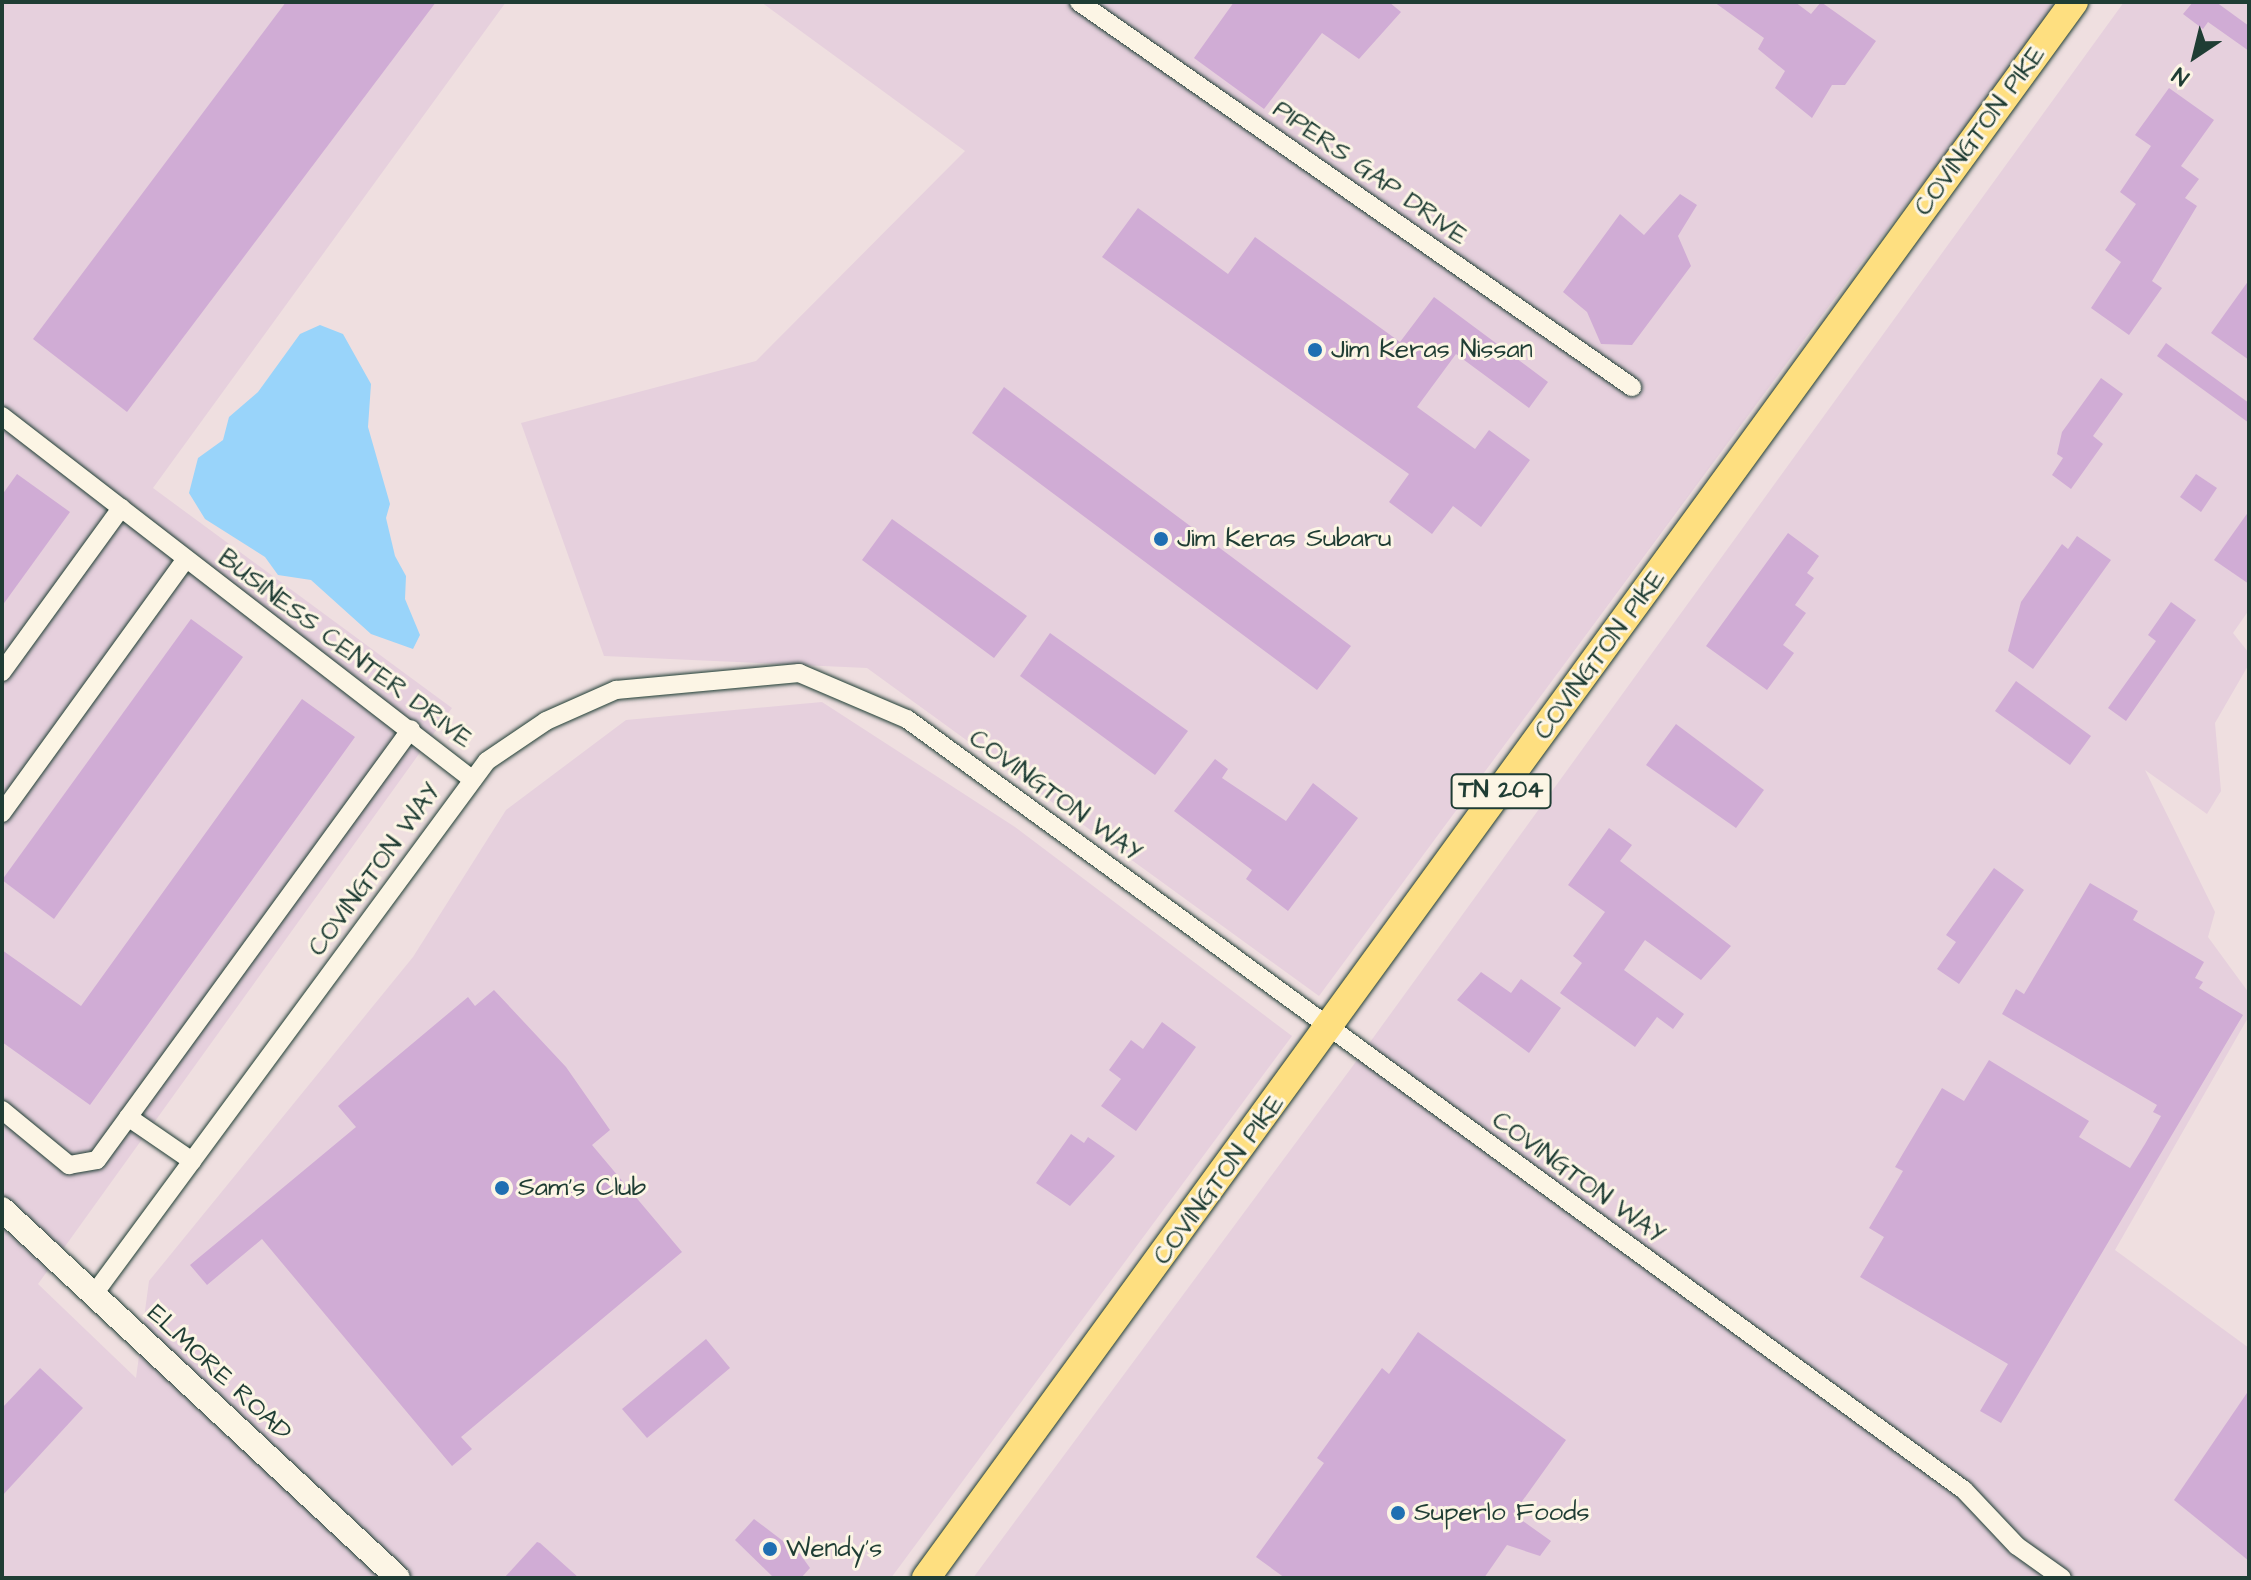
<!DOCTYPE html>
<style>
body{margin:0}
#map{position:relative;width:2251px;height:1580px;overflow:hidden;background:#efdfe0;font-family:"Architects Daughter",sans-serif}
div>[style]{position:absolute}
.built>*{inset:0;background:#e6d0dd}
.water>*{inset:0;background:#99d4fa}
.building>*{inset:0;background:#d0acd5}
.roads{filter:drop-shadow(0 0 2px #1f3d34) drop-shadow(0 0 2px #1f3d34)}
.street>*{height:18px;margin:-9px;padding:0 9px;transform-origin:9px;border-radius:9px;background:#fcf5e5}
.secondary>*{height:24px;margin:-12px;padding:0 12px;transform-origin:12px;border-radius:12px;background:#fcf5e5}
.primary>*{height:28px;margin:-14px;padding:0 14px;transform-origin:14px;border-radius:14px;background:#fedf80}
.dots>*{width:22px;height:22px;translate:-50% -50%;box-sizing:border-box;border:4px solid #fcf5e5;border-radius:50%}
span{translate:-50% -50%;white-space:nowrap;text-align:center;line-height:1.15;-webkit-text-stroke:6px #fcf5e5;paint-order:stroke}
.shield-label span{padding:2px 6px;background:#fcf5e5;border:2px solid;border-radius:6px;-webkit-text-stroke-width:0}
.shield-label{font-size:24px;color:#1f3d34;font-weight:700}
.street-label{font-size:26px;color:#1f3d34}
.poi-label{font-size:26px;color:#1f3d34}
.left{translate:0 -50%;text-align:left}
.frame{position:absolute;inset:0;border:4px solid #1f3d34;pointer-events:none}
.north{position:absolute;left:2155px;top:16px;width:80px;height:80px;-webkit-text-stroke:6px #fcf5e5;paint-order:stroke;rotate:215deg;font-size:22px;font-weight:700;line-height:32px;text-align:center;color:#1f3d34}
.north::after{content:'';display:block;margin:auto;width:28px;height:36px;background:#1f3d34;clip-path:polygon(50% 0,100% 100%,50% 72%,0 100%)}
</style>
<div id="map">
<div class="built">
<i style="clip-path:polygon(2px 2px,506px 2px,153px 488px,452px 708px,38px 1284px,136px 1378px,149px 1281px,413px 957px,506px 810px,626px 720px,822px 702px,1015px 827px,1292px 1036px,891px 1578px,2px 1578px)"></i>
<i style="clip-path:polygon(761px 2px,2063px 2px,1852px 275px,1319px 996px,867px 668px,604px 656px,521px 423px,756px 361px,965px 151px)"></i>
<i style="clip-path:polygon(2124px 2px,2249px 2px,2249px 610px,2233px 633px,2249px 653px,2249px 664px,2215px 723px,2221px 791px,2207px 814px,2145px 770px,2215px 912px,2208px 937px,2249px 993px,2249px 1016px,2115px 1250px,2249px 1348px,2249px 1578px,973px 1578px,1352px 1067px)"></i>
</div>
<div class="water">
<i style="clip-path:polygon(320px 325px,343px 334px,371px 384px,368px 427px,390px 504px,386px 518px,395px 556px,406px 576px,405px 599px,420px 635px,413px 649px,371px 634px,311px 580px,278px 575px,265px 557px,205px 519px,189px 493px,198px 458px,223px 440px,229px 417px,258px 392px,300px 334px)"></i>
</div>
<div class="building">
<i style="clip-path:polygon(286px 2px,436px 2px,127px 412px,33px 339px)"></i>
<i style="clip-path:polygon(1234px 2px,1389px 2px,1401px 12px,1359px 59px,1322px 33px,1264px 109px,1194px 58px)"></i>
<i style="clip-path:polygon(1714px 2px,1795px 2px,1811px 14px,1821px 2px,1876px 41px,1845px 85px,1832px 85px,1812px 118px,1775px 88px,1785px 71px,1758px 49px,1764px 38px)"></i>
<i style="clip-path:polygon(2193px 2px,2216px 2px,2249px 26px,2249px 51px,2208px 22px,2203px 29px,2183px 14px)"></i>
<i style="clip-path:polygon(2169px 88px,2214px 120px,2181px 166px,2199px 179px,2185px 198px,2197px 206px,2152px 281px,2162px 288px,2129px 335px,2091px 308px,2121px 262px,2105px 250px,2136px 204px,2120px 192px,2151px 146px,2135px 135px)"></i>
<i style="clip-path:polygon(1680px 194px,1697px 205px,1678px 236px,1691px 266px,1632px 345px,1601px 344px,1587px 312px,1563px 292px,1620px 214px,1644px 235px)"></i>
<i style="clip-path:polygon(1138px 208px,1228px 274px,1255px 237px,1400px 342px,1434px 297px,1548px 382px,1529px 408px,1456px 354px,1417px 407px,1475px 449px,1489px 430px,1530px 460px,1481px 527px,1453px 506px,1432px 534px,1389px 502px,1409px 474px,1102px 257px)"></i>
<i style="clip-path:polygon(2249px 280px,2249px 360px,2211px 333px)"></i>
<i style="clip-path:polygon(2166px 343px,2249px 403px,2249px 423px,2157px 356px)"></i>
<i style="clip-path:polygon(2101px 378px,2123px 394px,2093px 436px,2103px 444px,2071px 489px,2052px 475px,2063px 458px,2057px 454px,2062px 432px)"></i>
<i style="clip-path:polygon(1004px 387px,1351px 646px,1317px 690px,972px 433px)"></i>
<i style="clip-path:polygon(17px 474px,70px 512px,2px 606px,2px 495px)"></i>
<i style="clip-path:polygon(2196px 474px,2217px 488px,2201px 512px,2180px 497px)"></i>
<i style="clip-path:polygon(2249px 511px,2249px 584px,2214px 560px)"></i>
<i style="clip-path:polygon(892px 519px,1027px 616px,994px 658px,862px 560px)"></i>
<i style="clip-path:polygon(1788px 533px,1819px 556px,1807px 573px,1814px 578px,1795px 605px,1806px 613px,1783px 645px,1794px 653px,1767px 690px,1706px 646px)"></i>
<i style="clip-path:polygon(2077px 536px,2111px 560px,2033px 669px,2008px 651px,2021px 602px,2062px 544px,2068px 549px)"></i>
<i style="clip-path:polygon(2171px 602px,2196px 620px,2126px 721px,2108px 708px,2156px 641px,2148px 635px)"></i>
<i style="clip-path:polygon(191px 619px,243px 657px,54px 919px,2px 880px)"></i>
<i style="clip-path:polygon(1050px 633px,1188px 731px,1155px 775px,1020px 676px)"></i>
<i style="clip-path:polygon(2016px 681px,2091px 736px,2070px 765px,1995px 711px)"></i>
<i style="clip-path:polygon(302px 699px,355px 737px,90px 1105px,2px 1042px,2px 950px,81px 1006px)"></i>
<i style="clip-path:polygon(1676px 724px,1764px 790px,1736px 828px,1646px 765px)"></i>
<i style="clip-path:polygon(1215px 759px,1228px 769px,1222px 778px,1286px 821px,1313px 783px,1358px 818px,1288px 911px,1246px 879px,1252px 870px,1174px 811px)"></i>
<i style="clip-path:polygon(1609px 828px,1632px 845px,1620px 861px,1731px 946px,1701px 980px,1645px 940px,1624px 970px,1684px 1014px,1673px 1029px,1657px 1017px,1635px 1047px,1560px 993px,1582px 963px,1573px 956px,1605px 912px,1568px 885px)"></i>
<i style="clip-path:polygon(1994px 868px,2024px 890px,1959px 984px,1937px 969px,1956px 942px,1946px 935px)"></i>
<i style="clip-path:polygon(2090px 883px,2138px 911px,2133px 920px,2204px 962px,2195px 978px,2203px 982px,2199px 988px,2243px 1015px,2001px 1423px,1980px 1411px,2008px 1364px,1860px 1277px,1884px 1237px,1869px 1228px,1903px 1171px,1895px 1167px,1942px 1088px,1964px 1101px,1989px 1060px,2089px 1121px,2079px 1137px,2130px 1168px,2145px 1144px,2161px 1116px,2153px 1112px,2157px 1105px,2002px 1014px,2016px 989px,2024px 994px)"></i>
<i style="clip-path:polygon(1481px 972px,1511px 993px,1521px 979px,1561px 1008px,1529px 1053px,1457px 1000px)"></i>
<i style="clip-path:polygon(494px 990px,566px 1067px,610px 1130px,592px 1145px,682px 1252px,461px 1437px,472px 1449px,452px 1466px,262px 1239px,207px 1285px,190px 1265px,356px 1127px,338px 1106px,345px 1100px,468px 997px,475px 1006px)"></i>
<i style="clip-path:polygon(1162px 1022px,1196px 1047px,1136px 1131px,1101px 1106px,1121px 1079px,1109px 1070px,1131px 1040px,1143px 1049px)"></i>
<i style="clip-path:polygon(1071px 1134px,1084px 1143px,1088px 1137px,1115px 1156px,1070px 1206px,1036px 1183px)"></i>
<i style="clip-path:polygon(1418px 1332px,1566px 1440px,1513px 1514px,1551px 1541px,1540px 1556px,1507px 1545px,1484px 1578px,1285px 1578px,1256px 1557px,1324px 1463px,1317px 1458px,1382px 1368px,1389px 1374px)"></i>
<i style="clip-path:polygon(706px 1339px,730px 1368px,647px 1438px,622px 1409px)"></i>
<i style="clip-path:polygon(40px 1368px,83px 1408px,2px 1496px,2px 1408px)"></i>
<i style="clip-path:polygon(2249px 1390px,2249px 1561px,2174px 1500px)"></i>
<i style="clip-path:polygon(754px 1519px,800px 1554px,810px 1568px,801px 1578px,774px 1578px,735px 1540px)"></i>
<i style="clip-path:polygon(537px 1542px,540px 1543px,579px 1578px,504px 1578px)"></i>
</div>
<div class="roads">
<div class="street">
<i style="left:1079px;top:2px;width:674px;rotate:34.85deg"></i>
<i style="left:2px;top:416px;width:595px;rotate:37.7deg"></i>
<i style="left:2px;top:672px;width:203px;rotate:-54deg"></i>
<i style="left:2px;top:813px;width:312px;rotate:-54.1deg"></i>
<i style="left:2px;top:1110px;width:87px;rotate:39.4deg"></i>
<i style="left:69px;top:1165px;width:28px;rotate:-10deg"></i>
<i style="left:97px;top:1160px;width:533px;rotate:-53.93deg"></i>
<i style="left:128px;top:1117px;width:78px;rotate:34.5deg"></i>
<i style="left:94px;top:1294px;width:662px;rotate:-53.6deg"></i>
<i style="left:487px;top:761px;width:71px;rotate:-34.1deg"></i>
<i style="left:546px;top:721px;width:77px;rotate:-23.9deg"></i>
<i style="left:616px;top:690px;width:184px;rotate:-5.3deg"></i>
<i style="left:799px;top:673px;width:117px;rotate:23.1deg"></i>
<i style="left:907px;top:719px;width:1308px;rotate:36.11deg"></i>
<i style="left:1964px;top:1490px;width:77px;rotate:46.6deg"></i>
<i style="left:2017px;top:1546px;width:55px;rotate:35.4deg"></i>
</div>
<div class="secondary">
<i style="left:2px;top:1209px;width:541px;rotate:42.98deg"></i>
</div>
<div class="primary">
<i style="left:926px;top:1578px;width:1950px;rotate:-53.93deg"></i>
</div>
</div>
<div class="dots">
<i style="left:1315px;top:350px;background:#1f6fb2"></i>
<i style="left:1161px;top:539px;background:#1f6fb2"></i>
<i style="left:502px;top:1188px;background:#1f6fb2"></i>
<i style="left:1398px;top:1513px;background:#1f6fb2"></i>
<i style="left:770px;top:1549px;background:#1f6fb2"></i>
</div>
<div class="shield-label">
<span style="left:1501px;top:791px">TN 204</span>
</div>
<div class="street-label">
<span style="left:1980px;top:131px;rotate:-54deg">COVINGTON PIKE</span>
<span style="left:1370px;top:173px;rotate:35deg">PIPERS GAP DRIVE</span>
<span style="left:345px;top:649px;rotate:37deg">BUSINESS CENTER DRIVE</span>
<span style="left:1600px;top:655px;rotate:-54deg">COVINGTON PIKE</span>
<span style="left:1055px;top:796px;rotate:36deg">COVINGTON WAY</span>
<span style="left:375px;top:870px;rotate:-54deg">COVINGTON WAY</span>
<span style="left:1578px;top:1178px;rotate:36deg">COVINGTON WAY</span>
<span style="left:1219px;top:1180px;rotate:-54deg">COVINGTON PIKE</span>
<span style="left:219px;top:1373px;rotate:43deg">ELMORE ROAD</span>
</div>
<div class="poi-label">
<span class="left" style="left:1331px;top:350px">Jim Keras Nissan</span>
<span class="left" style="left:1177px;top:539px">Jim Keras Subaru</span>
<span class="left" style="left:518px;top:1188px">Sam's Club</span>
<span class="left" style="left:1414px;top:1513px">Superlo Foods</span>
<span class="left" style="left:786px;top:1549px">Wendy's</span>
</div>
<div class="frame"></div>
<div class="north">N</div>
</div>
